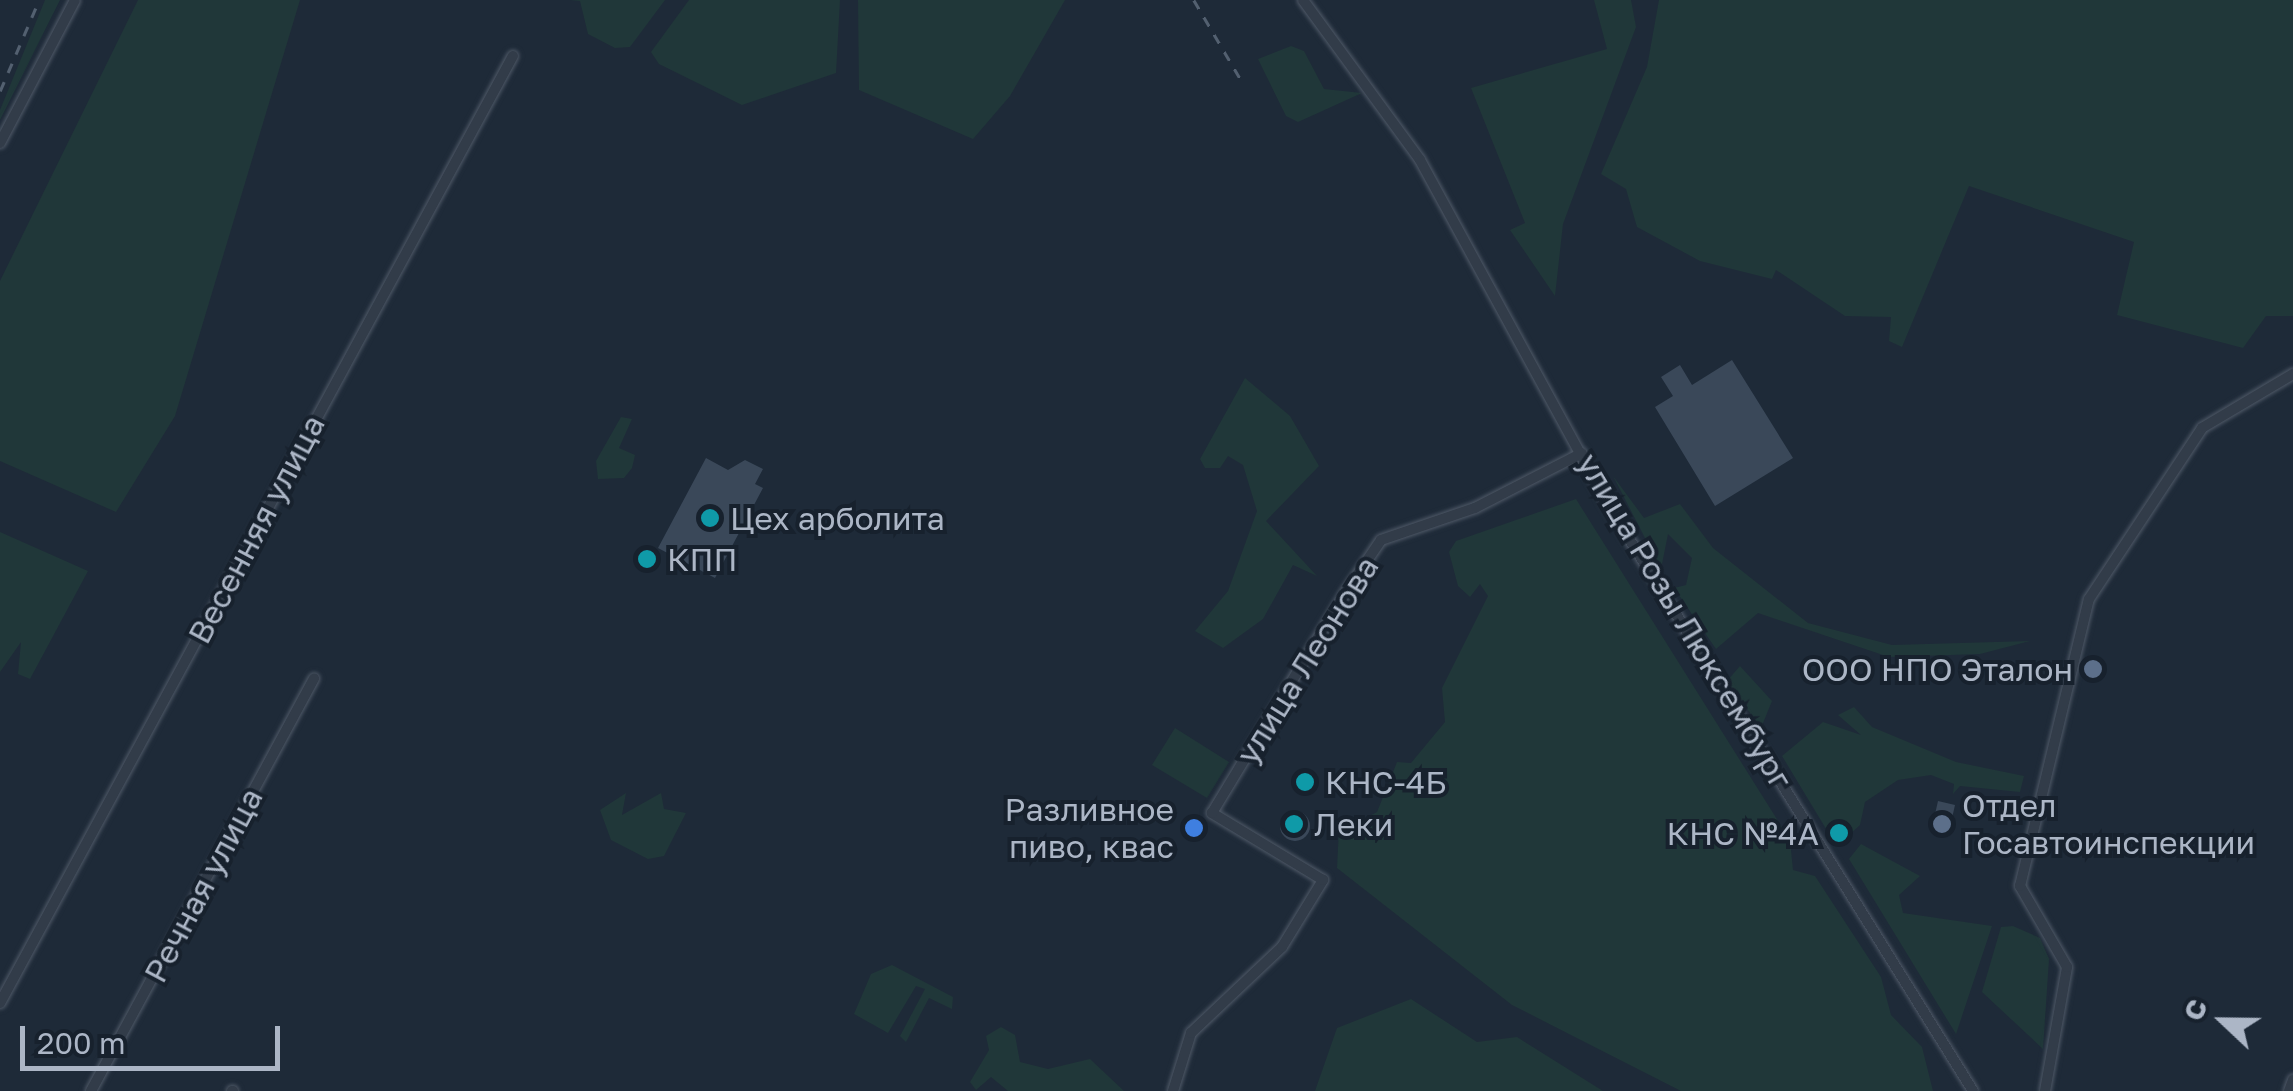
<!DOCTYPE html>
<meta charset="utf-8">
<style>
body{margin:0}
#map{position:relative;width:2293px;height:1091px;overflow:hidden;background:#1e2a38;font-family:"Golos Text",sans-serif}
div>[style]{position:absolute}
.green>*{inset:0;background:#203739}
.building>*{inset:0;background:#3a4859}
.round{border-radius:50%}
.roads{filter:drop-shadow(0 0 2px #4f5967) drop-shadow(0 0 2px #4f5967)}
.minor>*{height:10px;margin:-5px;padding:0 5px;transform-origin:5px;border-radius:5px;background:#323c49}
.rail>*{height:2.5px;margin-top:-1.25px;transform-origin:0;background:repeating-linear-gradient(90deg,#536070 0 10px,transparent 0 20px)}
.dots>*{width:28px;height:28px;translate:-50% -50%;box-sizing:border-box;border:5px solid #17212d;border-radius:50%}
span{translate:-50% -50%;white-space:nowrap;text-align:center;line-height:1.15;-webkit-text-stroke:8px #17212d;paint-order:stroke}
.poi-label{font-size:32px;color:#acb6c6}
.left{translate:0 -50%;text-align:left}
.right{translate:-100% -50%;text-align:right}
.street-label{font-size:32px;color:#acb6c6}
.north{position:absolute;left:2173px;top:971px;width:100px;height:100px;-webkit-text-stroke:8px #17212d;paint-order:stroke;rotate:292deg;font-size:28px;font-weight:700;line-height:40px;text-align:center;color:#acb6c6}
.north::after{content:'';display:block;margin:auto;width:35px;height:45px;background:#acb6c6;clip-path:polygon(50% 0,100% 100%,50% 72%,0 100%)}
.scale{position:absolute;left:20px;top:1026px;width:260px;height:45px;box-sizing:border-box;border:5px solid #acb6c6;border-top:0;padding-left:12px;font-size:30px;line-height:35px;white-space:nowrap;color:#acb6c6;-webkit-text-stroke:8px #17212d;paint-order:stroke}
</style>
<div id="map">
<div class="green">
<i style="clip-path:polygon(45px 0,60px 0,0 120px,0 110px)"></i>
<i style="clip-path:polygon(138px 0,300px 0,175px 416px,116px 512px,0 461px,0 281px)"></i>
<i style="clip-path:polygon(570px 0,665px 0,630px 47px,615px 48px,588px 34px,580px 1px)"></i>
<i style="clip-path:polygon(689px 0,840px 0,836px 73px,742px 105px,659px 64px,651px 52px)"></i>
<i style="clip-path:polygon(858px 0,1065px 0,1010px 96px,973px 139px,859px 90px)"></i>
<i style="clip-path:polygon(1594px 0,1631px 0,1636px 27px,1563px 224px,1555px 296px,1510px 230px,1525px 223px,1471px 88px,1607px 49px)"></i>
<i style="clip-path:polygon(1659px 0,2293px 0,2293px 316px,2266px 316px,2243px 348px,2117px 315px,2134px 242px,1969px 186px,1902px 347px,1889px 341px,1891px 317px,1845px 316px,1776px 270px,1772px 279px,1700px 261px,1637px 227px,1626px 189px,1601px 174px,1647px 67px)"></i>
<i style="clip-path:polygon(1291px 46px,1304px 51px,1324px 89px,1362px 93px,1298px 122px,1286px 116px,1258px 59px)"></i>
<i style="clip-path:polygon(1245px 378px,1290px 416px,1319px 466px,1266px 521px,1317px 576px,1293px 565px,1263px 619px,1223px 648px,1195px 631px,1228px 591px,1257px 511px,1243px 465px,1228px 456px,1220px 468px,1205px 468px,1200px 459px)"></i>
<i style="clip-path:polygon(621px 417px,632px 419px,619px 448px,635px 455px,632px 468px,624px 478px,598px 479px,596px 461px)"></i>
<i style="clip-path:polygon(1613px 476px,1644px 518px,1680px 504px,1713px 548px,1808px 623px,1892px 645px,2030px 641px,1980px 654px,1889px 657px,1758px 613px,1716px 649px,1674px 588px,1686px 585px,1692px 558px,1668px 534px,1661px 569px)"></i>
<i style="clip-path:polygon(1576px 499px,1790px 840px,1793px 870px,1815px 876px,1881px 977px,1891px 1015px,1922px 1047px,1933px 1091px,1681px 1091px,1512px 1005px,1337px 868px,1339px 828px,1352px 839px,1357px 823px,1377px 812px,1397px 762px,1411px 763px,1445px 722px,1442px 688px,1488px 596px,1480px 584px,1470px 597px,1458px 586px,1449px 552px,1456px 541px)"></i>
<i style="clip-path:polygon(0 532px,88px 571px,30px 679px,18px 674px,21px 642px,0 672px)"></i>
<i style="clip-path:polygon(1740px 666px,1772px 701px,1761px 728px,1727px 681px)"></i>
<i style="clip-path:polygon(1854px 707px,1872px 727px,1956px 762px,2024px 776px,2020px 792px,1960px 786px,1953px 794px,1954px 784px,1931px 775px,1898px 780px,1865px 802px,1860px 825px,1848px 836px,1839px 829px,1834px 842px,1782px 756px,1823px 722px,1861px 735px,1838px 715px)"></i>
<i style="clip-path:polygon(1175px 728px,1229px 762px,1207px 798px,1152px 765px)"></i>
<i style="clip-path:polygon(626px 793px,622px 815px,661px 793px,664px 809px,686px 813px,664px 856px,648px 859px,611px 840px,600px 810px)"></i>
<i style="clip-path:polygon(1861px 844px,1920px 876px,1899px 895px,1903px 913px,1992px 926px,1956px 1034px,1849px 859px)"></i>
<i style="clip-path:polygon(2013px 926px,2040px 938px,2049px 959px,2043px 1049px,1982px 992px,2001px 927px)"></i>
<i style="clip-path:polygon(892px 965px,953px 997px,952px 1009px,929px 998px,906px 1042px,900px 1036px,925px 989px,916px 986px,888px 1033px,854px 1014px,871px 974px)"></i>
<i style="clip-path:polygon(1411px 999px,1477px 1042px,1517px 1037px,1603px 1091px,1315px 1091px,1337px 1028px)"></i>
<i style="clip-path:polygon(1001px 1027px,1015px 1035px,1020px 1062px,1048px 1069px,1090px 1059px,1124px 1091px,1008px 1091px,991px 1077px,976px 1090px,970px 1082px,989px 1050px,986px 1036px)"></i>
</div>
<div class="building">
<i style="clip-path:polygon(1732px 360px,1793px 458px,1715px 506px,1655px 407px,1673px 396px,1661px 377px,1680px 365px,1692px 385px)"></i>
<i style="clip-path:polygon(706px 458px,728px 470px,745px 460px,763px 469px,755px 484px,763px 488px,715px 578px,658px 548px)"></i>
<i style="clip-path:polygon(1938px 801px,1955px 805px,1948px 836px,1931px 832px)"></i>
<i class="round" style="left:1280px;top:811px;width:30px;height:30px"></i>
</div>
<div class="roads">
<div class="minor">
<i style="left:1303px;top:0;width:198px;rotate:53.8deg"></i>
<i style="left:1420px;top:160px;width:387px;rotate:61.4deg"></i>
<i style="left:1605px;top:500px;width:696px;rotate:58.09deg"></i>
<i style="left:0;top:143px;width:161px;rotate:-62.3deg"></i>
<i style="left:0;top:1003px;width:1077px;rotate:-61.56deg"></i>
<i style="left:91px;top:1091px;width:469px;rotate:-61.6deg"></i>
<i style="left:232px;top:1091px;width:1px"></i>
<i style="left:1173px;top:1091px;width:61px;rotate:-72.8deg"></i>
<i style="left:1191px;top:1033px;width:125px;rotate:-43.4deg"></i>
<i style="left:1282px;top:947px;width:79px;rotate:-58.5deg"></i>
<i style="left:1323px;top:880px;width:130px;rotate:-148.9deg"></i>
<i style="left:1212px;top:813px;width:257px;rotate:-58.8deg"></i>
<i style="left:1345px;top:593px;width:64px;rotate:-55.8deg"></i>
<i style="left:1381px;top:540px;width:99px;rotate:-18.8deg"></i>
<i style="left:1475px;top:508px;width:120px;rotate:-27.2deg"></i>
<i style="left:2045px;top:1091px;width:126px;rotate:-79.9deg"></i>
<i style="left:2067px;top:967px;width:94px;rotate:-120.1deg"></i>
<i style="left:2020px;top:886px;width:295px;rotate:-76.5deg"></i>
<i style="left:2089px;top:599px;width:205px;rotate:-56.5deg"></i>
<i style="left:2202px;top:428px;width:106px;rotate:-30.7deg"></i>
<i style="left:2289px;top:1091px;width:12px;rotate:-70deg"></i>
</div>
</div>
<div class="rail">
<i style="left:1194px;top:0;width:91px;rotate:59.5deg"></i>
<i style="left:0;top:91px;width:99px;rotate:-66.8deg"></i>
</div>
<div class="dots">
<i style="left:710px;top:518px;background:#0f9aa8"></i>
<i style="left:647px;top:559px;background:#0f9aa8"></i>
<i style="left:2093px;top:669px;background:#5c6f8a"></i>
<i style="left:1305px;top:782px;background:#0f9aa8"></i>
<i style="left:1294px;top:824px;background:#0f9aa8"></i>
<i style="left:1942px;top:824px;background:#5c6f8a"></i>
<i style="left:1194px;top:828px;background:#3f7fe0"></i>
<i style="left:1839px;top:833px;background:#0f9aa8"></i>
</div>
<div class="poi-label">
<span class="left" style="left:730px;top:518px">Цех арболита</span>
<span class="left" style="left:667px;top:559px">КПП</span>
<span class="right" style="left:2073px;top:669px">ООО НПО Эталон</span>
<span class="left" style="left:1325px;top:782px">КНС-4Б</span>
<span class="left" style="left:1962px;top:824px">Отдел<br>Госавтоинспекции</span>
<span class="right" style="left:1174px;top:828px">Разливное<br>пиво, квас</span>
<span class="left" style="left:1314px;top:824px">Леки</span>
<span class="right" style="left:1819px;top:833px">КНС №4А</span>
</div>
<div class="street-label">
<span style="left:256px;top:529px;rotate:-62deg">Весенняя улица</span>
<span style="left:1685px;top:621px;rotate:59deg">улица Розы Люксембург</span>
<span style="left:1307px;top:660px;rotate:-58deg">улица Леонова</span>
<span style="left:203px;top:885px;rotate:-62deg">Речная улица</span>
</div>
<div class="north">С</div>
<div class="scale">200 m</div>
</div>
